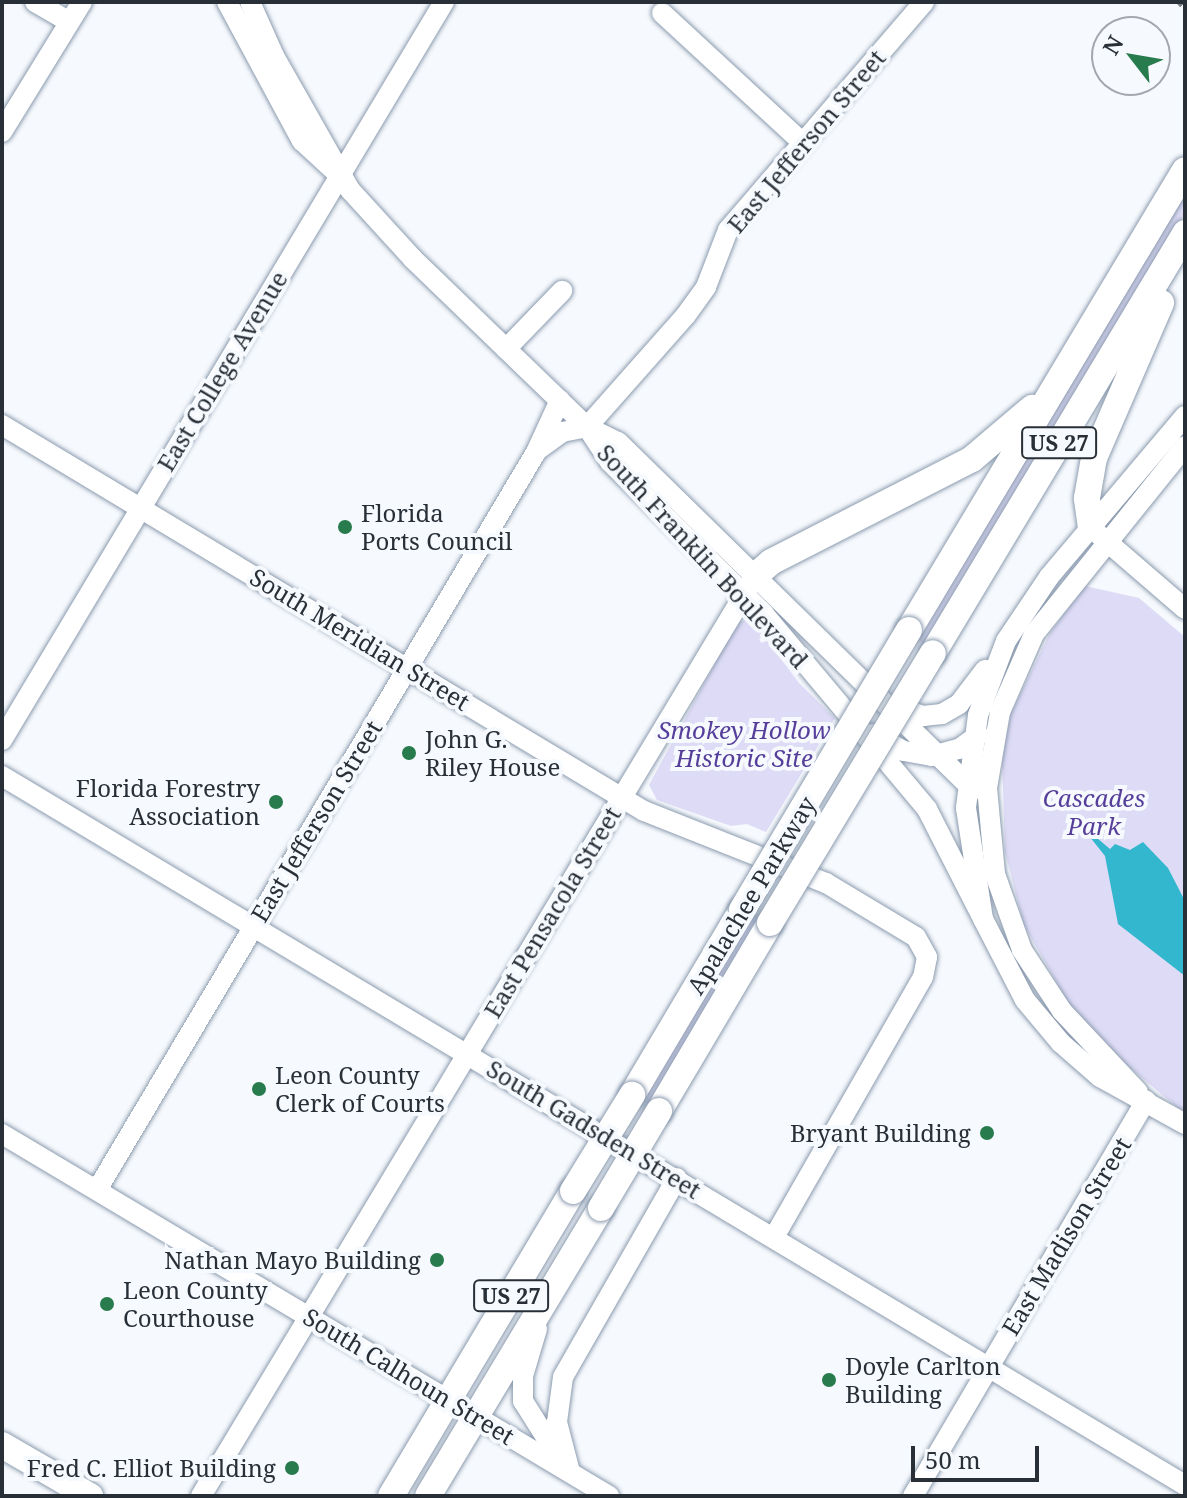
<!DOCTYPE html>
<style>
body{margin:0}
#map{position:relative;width:1187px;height:1498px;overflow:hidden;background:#f6f9fd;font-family:"Noto Serif",serif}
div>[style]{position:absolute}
.green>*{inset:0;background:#dedbf6}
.water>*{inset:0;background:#33b7cf}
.roads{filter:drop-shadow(0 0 2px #8b9baf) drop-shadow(0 0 2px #8b9baf)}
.minor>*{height:20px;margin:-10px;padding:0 10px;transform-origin:10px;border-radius:10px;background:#fff}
.major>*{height:26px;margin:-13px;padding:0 13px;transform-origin:13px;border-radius:13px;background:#fff}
.rail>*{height:5px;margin-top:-2.5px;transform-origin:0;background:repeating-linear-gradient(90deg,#7e838a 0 4px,transparent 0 12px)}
.bridges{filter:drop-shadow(0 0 2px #8b9baf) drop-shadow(0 0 2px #8b9baf)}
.major-bridge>*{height:26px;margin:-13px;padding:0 13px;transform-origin:13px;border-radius:13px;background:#fff}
.dots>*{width:22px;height:22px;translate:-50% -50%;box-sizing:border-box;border:4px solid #f6f9fd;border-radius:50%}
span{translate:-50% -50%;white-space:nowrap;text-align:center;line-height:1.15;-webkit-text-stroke:8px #f6f9fd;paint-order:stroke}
.shield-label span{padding:2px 6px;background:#f6f9fd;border:2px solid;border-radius:6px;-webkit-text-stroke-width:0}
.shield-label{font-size:22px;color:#282f37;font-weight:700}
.street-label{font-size:24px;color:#282f37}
.poi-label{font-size:24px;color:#282f37}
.left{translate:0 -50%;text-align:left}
.right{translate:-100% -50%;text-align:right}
.park-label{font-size:24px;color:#563f9b;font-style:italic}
.frame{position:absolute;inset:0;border:4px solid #282f37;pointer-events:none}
.north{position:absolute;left:1091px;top:16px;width:80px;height:80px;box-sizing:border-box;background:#f6f9fd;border:2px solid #a4a8ae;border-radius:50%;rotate:301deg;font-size:22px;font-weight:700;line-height:32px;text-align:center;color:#282f37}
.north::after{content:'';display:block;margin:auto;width:28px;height:36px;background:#287b4d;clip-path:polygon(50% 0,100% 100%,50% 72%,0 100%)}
.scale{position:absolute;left:911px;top:1446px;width:128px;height:36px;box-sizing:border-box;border:4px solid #282f37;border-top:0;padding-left:10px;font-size:24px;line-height:28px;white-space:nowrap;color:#282f37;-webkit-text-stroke:6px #f6f9fd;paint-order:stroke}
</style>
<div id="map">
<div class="green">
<i style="clip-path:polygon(1185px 188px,1185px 213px,925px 646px,916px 637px)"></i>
<i style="clip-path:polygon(1085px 586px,1139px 598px,1185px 637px,1185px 1114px,1129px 1067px,1070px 1006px,1024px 925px,1005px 852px,1002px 755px,1011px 713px,1050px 633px)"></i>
<i style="clip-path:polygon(750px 618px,799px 683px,835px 718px,766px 832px,747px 824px,731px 826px,657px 800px,649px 785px,737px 623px)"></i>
<i style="clip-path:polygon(750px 914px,762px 919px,651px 1106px,639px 1099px)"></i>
</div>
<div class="water">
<i style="clip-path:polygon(1078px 822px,1110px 849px,1115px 844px,1130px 850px,1143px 842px,1168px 868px,1185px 901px,1185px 976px,1118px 924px,1105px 856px)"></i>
</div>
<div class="roads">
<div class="minor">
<i style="left:35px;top:2px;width:39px;rotate:30deg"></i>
<i style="left:227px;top:2px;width:158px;rotate:61.7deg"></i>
<i style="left:302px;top:141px;width:50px;rotate:42.6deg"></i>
<i style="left:250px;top:2px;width:59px;rotate:66deg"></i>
<i style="left:274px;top:56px;width:154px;rotate:60.4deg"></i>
<i style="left:350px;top:190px;width:92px;rotate:47.6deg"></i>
<i style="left:412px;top:258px;width:243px;rotate:44deg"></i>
<i style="left:587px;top:427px;width:42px;rotate:56.7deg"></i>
<i style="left:610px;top:462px;width:216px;rotate:44.6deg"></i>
<i style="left:764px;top:614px;width:254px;rotate:50.1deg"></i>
<i style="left:927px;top:809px;width:123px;rotate:63deg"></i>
<i style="left:662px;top:13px;width:192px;rotate:42.7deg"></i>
<i style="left:2px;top:132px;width:153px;rotate:-58.4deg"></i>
<i style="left:506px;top:349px;width:81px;rotate:-46deg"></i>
<i style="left:1185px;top:416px;width:211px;rotate:130.2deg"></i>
<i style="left:1049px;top:577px;width:77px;rotate:123.9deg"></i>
<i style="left:1006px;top:641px;width:79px;rotate:110.7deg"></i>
<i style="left:978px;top:715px;width:94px;rotate:97.4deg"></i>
<i style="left:966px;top:808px;width:112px;rotate:81.3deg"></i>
<i style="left:983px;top:919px;width:91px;rotate:62.6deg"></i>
<i style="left:1025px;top:1000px;width:56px;rotate:50.1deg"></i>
<i style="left:1061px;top:1043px;width:52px;rotate:41.1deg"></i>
<i style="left:1100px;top:1077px;width:97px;rotate:28.9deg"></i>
<i style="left:2px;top:425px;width:749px;rotate:31.02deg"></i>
<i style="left:644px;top:811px;width:196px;rotate:21.6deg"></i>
<i style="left:826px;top:883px;width:105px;rotate:31deg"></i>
<i style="left:916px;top:937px;width:23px;rotate:61deg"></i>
<i style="left:927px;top:957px;width:20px;rotate:101deg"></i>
<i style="left:923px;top:977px;width:300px;rotate:119.8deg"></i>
<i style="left:587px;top:427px;width:34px;rotate:26deg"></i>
<i style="left:618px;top:442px;width:497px;rotate:44.4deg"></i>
<i style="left:539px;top:449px;width:29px;rotate:-36deg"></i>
<i style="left:562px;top:432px;width:25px;rotate:-11deg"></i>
<i style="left:587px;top:427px;width:149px;rotate:-48.5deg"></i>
<i style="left:686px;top:315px;width:34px;rotate:-54deg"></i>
<i style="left:706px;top:287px;width:61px;rotate:-68.9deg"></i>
<i style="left:728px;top:230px;width:301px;rotate:-49.3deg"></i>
<i style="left:1097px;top:533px;width:116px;rotate:40.8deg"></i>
<i style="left:895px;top:706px;width:30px;rotate:20deg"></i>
<i style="left:923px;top:716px;width:19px;rotate:-6deg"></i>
<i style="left:942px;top:714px;width:20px;rotate:-30deg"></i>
<i style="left:959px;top:704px;width:43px;rotate:-52.6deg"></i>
<i style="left:873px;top:734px;width:35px;rotate:29deg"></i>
<i style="left:904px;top:751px;width:28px;rotate:10deg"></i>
<i style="left:932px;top:756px;width:28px;rotate:-15deg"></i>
<i style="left:959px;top:749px;width:24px;rotate:-36deg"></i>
<i style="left:2px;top:740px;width:860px;rotate:-59.08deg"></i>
<i style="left:2px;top:776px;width:1379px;rotate:30.94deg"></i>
<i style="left:1138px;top:1092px;width:111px;rotate:-133.2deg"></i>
<i style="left:1062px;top:1011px;width:73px;rotate:-123.3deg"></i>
<i style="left:1022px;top:950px;width:81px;rotate:-109.6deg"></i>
<i style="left:995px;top:874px;width:86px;rotate:-95.3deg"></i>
<i style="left:987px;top:788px;width:77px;rotate:-80.3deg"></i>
<i style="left:1000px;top:712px;width:85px;rotate:-66.4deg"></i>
<i style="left:1034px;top:634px;width:241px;rotate:-51.2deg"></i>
<i style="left:2px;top:1134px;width:707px;rotate:30.81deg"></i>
<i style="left:97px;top:1190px;width:859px;rotate:-59.25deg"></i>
<i style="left:536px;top:452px;width:57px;rotate:-65.2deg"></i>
<i style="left:537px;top:1329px;width:49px;rotate:106.6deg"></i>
<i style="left:523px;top:1376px;width:25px;rotate:90deg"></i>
<i style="left:523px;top:1401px;width:73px;rotate:57.8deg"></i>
<i style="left:570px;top:1472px;width:52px;rotate:-104.6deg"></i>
<i style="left:557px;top:1422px;width:45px;rotate:-82.4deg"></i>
<i style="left:563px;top:1377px;width:229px;rotate:-60.2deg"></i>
<i style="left:201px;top:1496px;width:1066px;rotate:-58.93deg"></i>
<i style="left:913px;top:1496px;width:459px;rotate:-59.5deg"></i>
</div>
<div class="major">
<i style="left:1091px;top:528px;width:30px;rotate:-98deg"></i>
<i style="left:1087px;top:498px;width:41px;rotate:-80.1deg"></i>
<i style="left:1094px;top:458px;width:169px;rotate:-66.6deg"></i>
<i style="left:755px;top:576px;width:21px;rotate:-41deg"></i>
<i style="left:771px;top:562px;width:226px;rotate:-27.1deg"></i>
<i style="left:972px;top:459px;width:79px;rotate:-40.4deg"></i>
<i style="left:909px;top:630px;width:536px;rotate:-59.04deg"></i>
<i style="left:933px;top:653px;width:490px;rotate:-59deg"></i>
<i style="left:632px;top:1095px;width:215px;rotate:-59.3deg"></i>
<i style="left:659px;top:1111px;width:218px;rotate:-59.4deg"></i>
<i style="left:2px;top:1445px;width:102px;rotate:30.1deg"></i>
<i style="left:391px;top:1496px;width:355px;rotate:-59.2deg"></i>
<i style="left:428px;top:1496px;width:336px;rotate:-59deg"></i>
</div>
</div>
<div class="rail">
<i style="left:1179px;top:2px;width:8px;rotate:45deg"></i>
</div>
<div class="bridges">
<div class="major-bridge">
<i style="left:742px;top:910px;width:326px;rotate:-59.2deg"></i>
<i style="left:770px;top:923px;width:315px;rotate:-58.9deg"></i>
<i style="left:573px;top:1191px;width:113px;rotate:-58.4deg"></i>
<i style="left:601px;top:1208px;width:113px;rotate:-59.1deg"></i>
</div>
</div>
<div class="dots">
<i style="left:345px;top:527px;background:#287b4d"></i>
<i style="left:409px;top:753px;background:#287b4d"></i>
<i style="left:276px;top:802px;background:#287b4d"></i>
<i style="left:259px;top:1089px;background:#287b4d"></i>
<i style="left:987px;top:1133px;background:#287b4d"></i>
<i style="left:437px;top:1260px;background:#287b4d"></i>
<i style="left:107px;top:1304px;background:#287b4d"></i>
<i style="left:829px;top:1380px;background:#287b4d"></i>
<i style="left:292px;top:1468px;background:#287b4d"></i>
</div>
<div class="shield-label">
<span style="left:1059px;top:443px">US 27</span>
<span style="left:511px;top:1296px">US 27</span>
</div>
<div class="street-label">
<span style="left:806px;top:141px;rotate:-50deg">East Jefferson Street</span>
<span style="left:222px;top:371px;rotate:-59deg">East College Avenue</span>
<span style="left:703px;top:556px;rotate:47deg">South Franklin Boulevard</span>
<span style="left:360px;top:639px;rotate:31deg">South Meridian Street</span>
<span style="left:316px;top:821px;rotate:-59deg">East Jefferson Street</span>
<span style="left:751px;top:895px;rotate:-59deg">Apalachee Parkway</span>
<span style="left:552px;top:912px;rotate:-59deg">East Pensacola Street</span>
<span style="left:594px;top:1129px;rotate:31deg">South Gadsden Street</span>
<span style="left:1066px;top:1236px;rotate:-59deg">East Madison Street</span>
<span style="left:409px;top:1376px;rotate:31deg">South Calhoun Street</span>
</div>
<div class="poi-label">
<span class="left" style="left:361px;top:527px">Florida<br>Ports Council</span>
<span class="left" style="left:425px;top:753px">John G.<br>Riley House</span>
<span class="right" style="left:260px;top:802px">Florida Forestry<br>Association</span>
<span class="left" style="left:275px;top:1089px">Leon County<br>Clerk of Courts</span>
<span class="right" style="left:971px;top:1133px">Bryant Building</span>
<span class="right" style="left:421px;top:1260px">Nathan Mayo Building</span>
<span class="left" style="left:123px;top:1304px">Leon County<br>Courthouse</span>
<span class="left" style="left:845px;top:1380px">Doyle Carlton<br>Building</span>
<span class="right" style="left:276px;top:1468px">Fred C. Elliot Building</span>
</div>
<div class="park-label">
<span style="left:744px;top:744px">Smokey Hollow<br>Historic Site</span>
<span style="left:1094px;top:812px">Cascades<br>Park</span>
</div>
<div class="frame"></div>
<div class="north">N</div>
<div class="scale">50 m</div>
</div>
